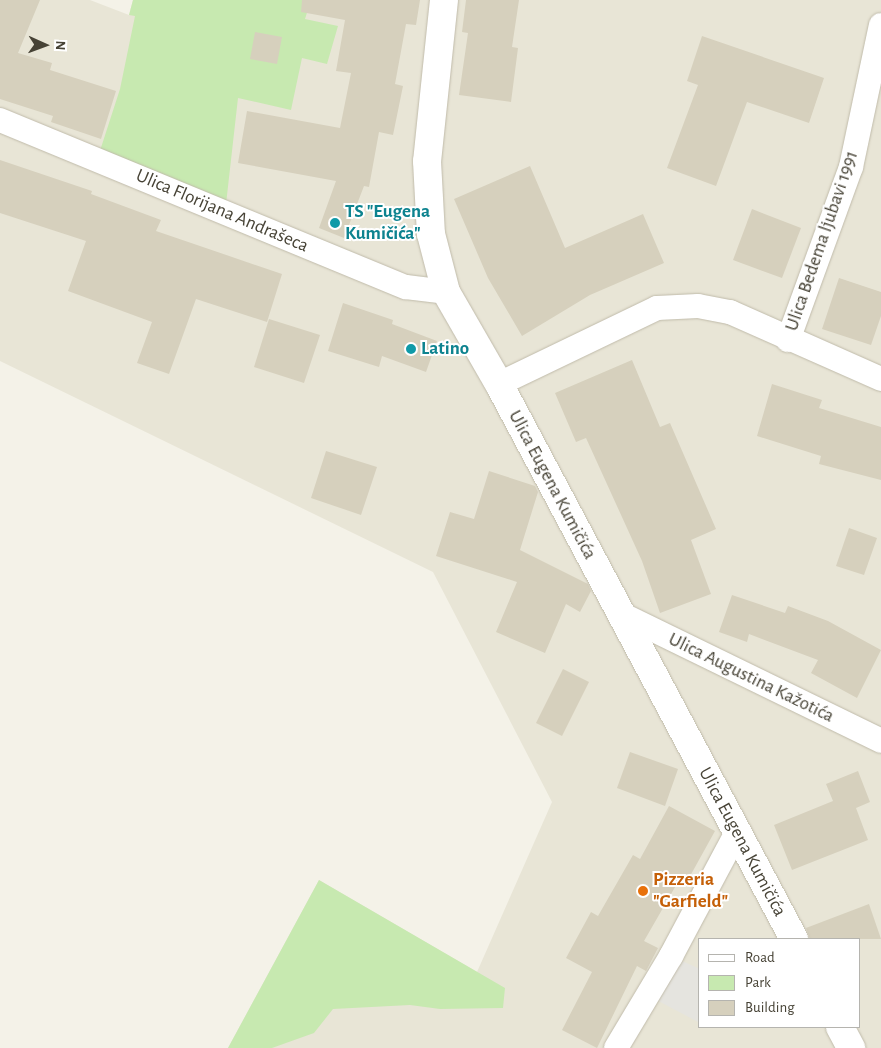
<!DOCTYPE html>
<meta charset="utf-8">
<style>
body{margin:0}
#map{position:relative;width:881px;height:1048px;overflow:hidden;background:#f4f2e8;font-family:"Alegreya Sans",sans-serif}
div>[style]{position:absolute}
.residential>*{inset:0;background:#e8e5d6}
.green>*{inset:0;background:#c7e9b0}
.parking>*{inset:0;background:#e5e4df}
.building>*{inset:0;background:#d6d0bd}
.roads{filter:drop-shadow(0 0 1px #c0bbaa) drop-shadow(0 0 1px #c0bbaa)}
.minor>*{height:24px;margin:-12px;padding:0 12px;transform-origin:12px;border-radius:12px;background:#fff}
.tertiary>*{height:28px;margin:-14px;padding:0 14px;transform-origin:14px;border-radius:14px;background:#fff}
.dots>*{width:14px;height:14px;translate:-50% -50%;box-sizing:border-box;border:2px solid #fff;border-radius:50%}
span{translate:-50% -50%;white-space:nowrap;text-align:center;line-height:1.15;-webkit-text-stroke:4px #fff;paint-order:stroke}
.street-label{font-size:19px;color:#474336}
.culture-label{font-size:19px;color:#0d838f;font-weight:700}
.left{translate:0 -50%;text-align:left}
.food-label{font-size:19px;color:#c56008;font-weight:700}
.legend{position:absolute;left:698px;top:938px;width:162px;height:90px;box-sizing:border-box;background:#fff;border:1px solid #b5b4af;margin:0;padding:6px 9px;list-style:none;font-size:15px;color:#474336}
.legend li{display:flex;align-items:center;gap:10px;height:25px}
.legend b{width:25px;border:1px solid #b5b4af}
.north{position:absolute;left:20px;top:20px;width:50px;height:50px;-webkit-text-stroke:4px #fff;paint-order:stroke;rotate:92deg;font-size:14px;font-weight:700;line-height:20px;text-align:center;color:#474336}
.north::after{content:'';display:block;margin:auto;width:18px;height:22px;background:#474336;clip-path:polygon(50% 0,100% 100%,50% 72%,0 100%)}
</style>
<div id="map">
<div class="residential">
<i style="clip-path:polygon(evenodd,0 0,90px 0,129px 15px,133px 0,881px 0,881px 1048px,228px 1048px,319px 880px,477px 972px,552px 802px,433px 572px,0 361px,0 0,700px 939px,860px 939px,860px 1027px,700px 1027px,700px 939px)"></i>
</div>
<div class="green">
<i style="clip-path:polygon(133px 0,311px 0,305px 19px,338px 26px,327px 64px,302px 58px,291px 110px,238px 98px,225px 213px,97px 160px,120px 89px,135px 16px,129px 15px)"></i>
<i style="clip-path:polygon(319px 880px,505px 988px,503px 1008px,440px 1009px,410px 1005px,333px 1009px,314px 1033px,272px 1048px,228px 1048px)"></i>
</div>
<div class="parking">
<i style="clip-path:polygon(671px 956px,700px 969px,700px 1023px,647px 995px)"></i>
</div>
<div class="building">
<i style="clip-path:polygon(0 0,40px 0,18px 53px,52px 63px,50px 70px,116px 91px,101px 139px,51px 122px,53px 116px,0 99px)"></i>
<i style="clip-path:polygon(302px 0,420px 0,416px 25px,406px 24px,395px 84px,403px 86px,393px 135px,379px 132px,369px 187px,364px 186px,344px 238px,319px 228px,336px 181px,238px 163px,247px 111px,340px 128px,351px 73px,336px 71px,345px 20px,301px 12px)"></i>
<i style="clip-path:polygon(466px 0,519px 0,512px 47px,518px 48px,511px 102px,459px 95px,468px 33px,462px 32px)"></i>
<i style="clip-path:polygon(255px 32px,282px 37px,277px 64px,250px 59px)"></i>
<i style="clip-path:polygon(702px 36px,824px 78px,809px 123px,747px 102px,716px 186px,667px 168px,698px 85px,687px 81px)"></i>
<i style="clip-path:polygon(0 160px,92px 191px,91px 194px,161px 220px,156px 231px,282px 274px,267px 322px,196px 299px,169px 374px,137px 363px,152px 322px,68px 291px,86px 241px,0 213px)"></i>
<i style="clip-path:polygon(530px 166px,565px 248px,643px 214px,664px 263px,590px 295px,522px 336px,488px 278px,454px 199px)"></i>
<i style="clip-path:polygon(752px 209px,801px 228px,782px 278px,733px 260px)"></i>
<i style="clip-path:polygon(839px 278px,881px 292px,881px 316px,871px 345px,822px 329px)"></i>
<i style="clip-path:polygon(343px 303px,393px 320px,392px 324px,437px 341px,426px 372px,382px 356px,379px 367px,328px 351px)"></i>
<i style="clip-path:polygon(269px 319px,320px 335px,304px 383px,254px 367px)"></i>
<i style="clip-path:polygon(632px 360px,660px 427px,670px 423px,716px 529px,691px 540px,711px 594px,660px 613px,642px 561px,586px 438px,576px 442px,555px 393px)"></i>
<i style="clip-path:polygon(772px 384px,822px 400px,819px 408px,881px 427px,881px 480px,819px 464px,821px 456px,757px 436px)"></i>
<i style="clip-path:polygon(326px 451px,377px 467px,361px 515px,311px 498px)"></i>
<i style="clip-path:polygon(489px 471px,535px 486px,538px 492px,520px 550px,588px 584px,591px 591px,580px 612px,566px 604px,545px 653px,496px 632px,517px 582px,436px 556px,450px 512px,474px 519px)"></i>
<i style="clip-path:polygon(849px 528px,877px 538px,864px 575px,836px 566px)"></i>
<i style="clip-path:polygon(732px 595px,785px 613px,788px 606px,828px 621px,881px 650px,857px 698px,811px 673px,818px 660px,749px 634px,747px 642px,719px 632px)"></i>
<i style="clip-path:polygon(563px 669px,589px 682px,562px 736px,536px 723px)"></i>
<i style="clip-path:polygon(630px 752px,678px 769px,665px 806px,617px 788px)"></i>
<i style="clip-path:polygon(858px 771px,870px 802px,856px 808px,868px 840px,792px 870px,774px 825px,833px 801px,826px 784px)"></i>
<i style="clip-path:polygon(669px 806px,715px 831px,689px 878px,682px 875px,644px 941px,658px 948px,646px 971px,637px 966px,597px 1048px,562px 1030px,592px 972px,566px 958px,591px 912px,598px 916px,633px 855px,640px 859px)"></i>
<i style="clip-path:polygon(869px 904px,881px 939px,810px 939px,806px 928px)"></i>
</div>
<div class="roads">
<div class="minor">
<i style="left:0;top:120px;width:439px;rotate:22.4deg"></i>
<i style="left:406px;top:287px;width:40px;rotate:7.1deg"></i>
<i style="left:788px;top:340px;width:184px;rotate:-70deg"></i>
<i style="left:851px;top:167px;width:145px;rotate:-78.1deg"></i>
<i style="left:499px;top:384px;width:175px;rotate:-25.7deg"></i>
<i style="left:657px;top:308px;width:41px;rotate:-2.8deg"></i>
<i style="left:698px;top:306px;width:33px;rotate:11deg"></i>
<i style="left:730px;top:312px;width:165px;rotate:23.9deg"></i>
<i style="left:621px;top:614px;width:289px;rotate:26deg"></i>
<i style="left:616px;top:1048px;width:107px;rotate:-59.1deg"></i>
<i style="left:671px;top:956px;width:140px;rotate:-62deg"></i>
</div>
<div class="tertiary">
<i style="left:444px;top:0;width:162px;rotate:96deg"></i>
<i style="left:427px;top:161px;width:73px;rotate:86.9deg"></i>
<i style="left:431px;top:234px;width:60px;rotate:75.5deg"></i>
<i style="left:446px;top:292px;width:106px;rotate:60.1deg"></i>
<i style="left:499px;top:384px;width:629px;rotate:62.01deg"></i>
<i style="left:840px;top:1027px;width:24px;rotate:62deg"></i>
</div>
</div>
<div class="dots">
<i style="left:335px;top:223px;background:#0f9aa8"></i>
<i style="left:411px;top:349px;background:#0f9aa8"></i>
<i style="left:643px;top:891px;background:#e8710a"></i>
</div>
<div class="street-label">
<span style="left:222px;top:211px;rotate:23deg">Ulica Florijana Andrašeca</span>
<span style="left:822px;top:241px;rotate:-71deg">Ulica Bedema ljubavi 1991</span>
<span style="left:552px;top:485px;rotate:62deg">Ulica Eugena Kumičića</span>
<span style="left:751px;top:678px;rotate:26deg">Ulica Augustina Kažotića</span>
<span style="left:742px;top:842px;rotate:62deg">Ulica Eugena Kumičića</span>
</div>
<div class="culture-label">
<span class="left" style="left:345px;top:223px">TS "Eugena<br>Kumičića"</span>
<span class="left" style="left:421px;top:349px">Latino</span>
</div>
<div class="food-label">
<span class="left" style="left:653px;top:891px">Pizzeria<br>"Garfield"</span>
</div>
<ul class="legend">
<li><b style="height:6px;background:#fff"></b>Road</li>
<li><b style="height:14px;background:#c7e9b0"></b>Park</li>
<li><b style="height:14px;background:#d6d0bd"></b>Building</li>
</ul>
<div class="north">N</div>
</div>
